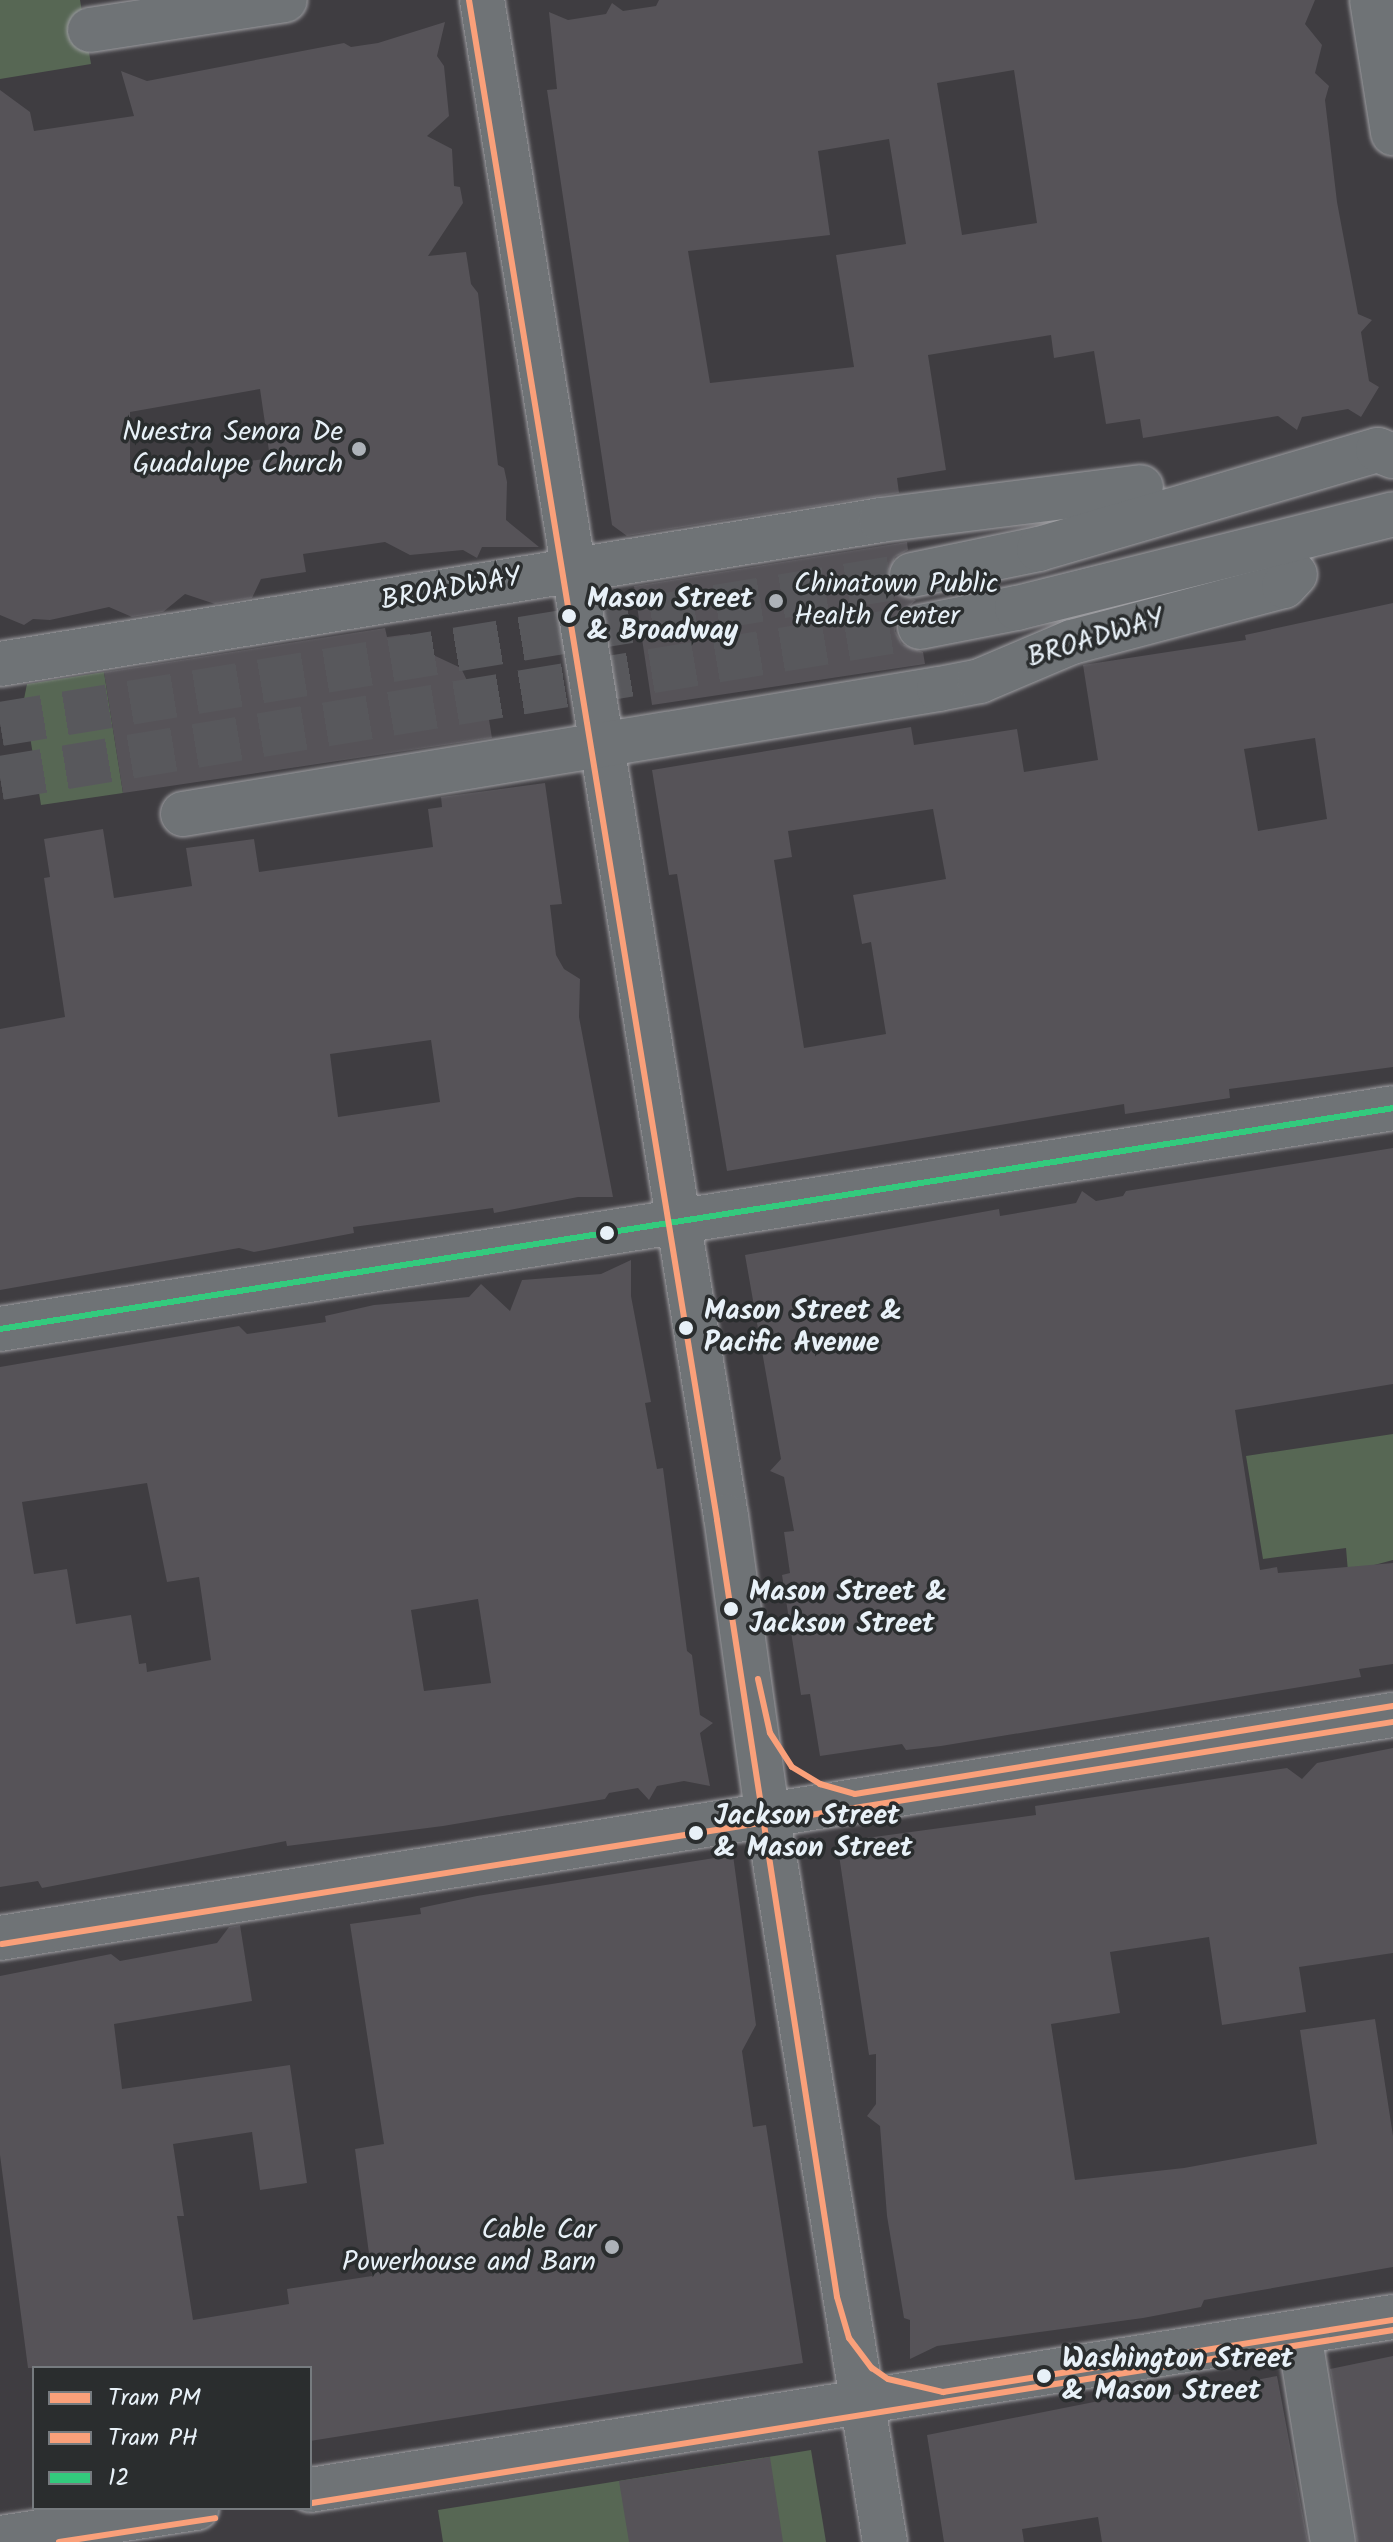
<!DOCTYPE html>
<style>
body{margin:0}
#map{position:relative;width:1393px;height:2542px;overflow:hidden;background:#3f3d41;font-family:Kalam,sans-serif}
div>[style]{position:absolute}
.green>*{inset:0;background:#576754}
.building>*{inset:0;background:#565358}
.primary-tunnel>*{height:44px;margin-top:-22px;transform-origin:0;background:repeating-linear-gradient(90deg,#58585c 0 44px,transparent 0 66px)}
.roads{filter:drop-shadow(0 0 2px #9f9fa3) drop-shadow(0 0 2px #9f9fa3)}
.minor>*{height:44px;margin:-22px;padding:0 22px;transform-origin:22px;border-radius:22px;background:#6f7376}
.tertiary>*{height:44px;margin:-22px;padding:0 22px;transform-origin:22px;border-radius:22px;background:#6f7376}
.primary>*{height:44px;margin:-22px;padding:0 22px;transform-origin:22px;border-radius:22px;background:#6f7376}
.bus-1>*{height:6px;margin:-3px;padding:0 3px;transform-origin:3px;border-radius:3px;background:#33ca7d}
.tram-1>*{height:6px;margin:-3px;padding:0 3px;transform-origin:3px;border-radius:3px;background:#faa07a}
.tram-2>*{height:6px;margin:-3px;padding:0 3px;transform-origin:3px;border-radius:3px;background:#faa07a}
.dots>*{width:22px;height:22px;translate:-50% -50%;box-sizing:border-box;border:4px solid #2a2d2e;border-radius:50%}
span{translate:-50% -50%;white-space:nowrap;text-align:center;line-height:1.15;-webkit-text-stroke:7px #2a2d2e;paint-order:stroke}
.poi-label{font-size:28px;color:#e8f1f8}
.right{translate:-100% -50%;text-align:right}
.left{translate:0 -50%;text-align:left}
.street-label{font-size:28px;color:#e8f1f8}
.stop-label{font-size:28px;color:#e8f1f8;font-weight:700}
.legend{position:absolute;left:32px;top:2366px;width:280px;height:144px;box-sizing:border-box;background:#2a2d2e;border:2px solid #767b7f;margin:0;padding:10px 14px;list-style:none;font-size:24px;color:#e8f1f8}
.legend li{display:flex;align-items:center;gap:16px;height:40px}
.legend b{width:40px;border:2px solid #767b7f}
</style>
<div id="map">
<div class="green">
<i style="clip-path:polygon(0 0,80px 0,91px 64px,0 79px)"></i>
<i style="clip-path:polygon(104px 672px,123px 793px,41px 805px,24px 699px,27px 684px)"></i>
<i style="clip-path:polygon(1393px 1434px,1393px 1560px,1348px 1572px,1346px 1548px,1263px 1559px,1246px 1456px)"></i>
<i style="clip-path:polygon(811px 2450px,826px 2542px,443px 2542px,438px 2510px)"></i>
</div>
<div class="building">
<i style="clip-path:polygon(evenodd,659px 0,1315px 0,1305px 24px,1322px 45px,1315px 73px,1329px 86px,1325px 100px,1337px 202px,1358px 314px,1372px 320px,1361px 332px,1369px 381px,1379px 387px,1361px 417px,1348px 409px,1302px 417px,1297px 430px,1278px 416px,1143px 438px,1140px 419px,1106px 424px,1094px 351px,1054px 358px,1051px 335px,928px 355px,946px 470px,897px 478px,899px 493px,627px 536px,612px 525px,547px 90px,557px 89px,549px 12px,568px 20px,606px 14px,612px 3px,623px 11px,656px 6px,659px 0,1014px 70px,1037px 223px,962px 235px,937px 83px,1014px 70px,659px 0,889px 139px,906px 244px,836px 255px,854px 367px,710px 383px,688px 251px,830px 235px,818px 151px,889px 139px)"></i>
<i style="clip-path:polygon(evenodd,445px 22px,437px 56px,444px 66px,449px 116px,427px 136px,452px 149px,454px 186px,460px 187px,463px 203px,428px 256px,466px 252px,471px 284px,478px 293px,498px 465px,504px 468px,507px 482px,506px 520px,539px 547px,482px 547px,477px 558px,463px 550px,410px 555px,385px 542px,303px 554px,306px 572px,261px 579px,252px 598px,215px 604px,185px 594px,163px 612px,132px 617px,109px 607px,50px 620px,33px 619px,24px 625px,0 615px,0 90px,30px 112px,34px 131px,134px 116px,121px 71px,147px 81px,344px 43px,351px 47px,378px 43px,445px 22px,260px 389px,270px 458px,157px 475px,156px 471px,130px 473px,130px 412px,260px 389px)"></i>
<i style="clip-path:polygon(907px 542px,908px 550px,895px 557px,887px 579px,894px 592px,916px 600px,897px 618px,895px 631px,902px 644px,923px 652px,925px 664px,652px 705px,634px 586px)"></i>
<i style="clip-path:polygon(evenodd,1393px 603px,1393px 1067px,1229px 1089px,1230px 1098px,1125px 1114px,1124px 1104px,727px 1171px,677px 874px,669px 875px,652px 770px,911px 727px,914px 745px,1017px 729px,1024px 772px,1098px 760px,1083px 665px,1246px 640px,1245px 635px,1393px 603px,1315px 738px,1327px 819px,1258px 831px,1244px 749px,1315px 738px,1393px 603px,933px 809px,946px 879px,853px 895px,862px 944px,871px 942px,886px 1034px,804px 1048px,774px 860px,792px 857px,788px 831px,933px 809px)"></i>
<i style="clip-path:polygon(385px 628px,387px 637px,410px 634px,412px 645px,461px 668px,472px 691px,484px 689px,492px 738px,123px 793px,104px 672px)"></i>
<i style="clip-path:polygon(evenodd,545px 783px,562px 904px,550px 905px,556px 955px,564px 969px,580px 979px,579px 1017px,613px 1197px,578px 1197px,494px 1213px,493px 1208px,353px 1227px,354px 1233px,254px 1252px,239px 1248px,0 1290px,0 1029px,65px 1017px,44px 878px,50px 877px,44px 839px,103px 829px,114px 898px,192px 886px,186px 848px,254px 839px,259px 872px,433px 847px,428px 809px,442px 807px,441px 797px,545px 783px,431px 1040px,440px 1102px,338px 1117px,330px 1054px,431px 1040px)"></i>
<i style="clip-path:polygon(1393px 1148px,1393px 1384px,1235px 1410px,1260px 1570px,1277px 1567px,1278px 1573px,1393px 1563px,1393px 1664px,1359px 1669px,1361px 1677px,941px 1746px,906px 1750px,902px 1744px,820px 1756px,810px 1694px,801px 1695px,782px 1575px,790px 1573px,784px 1532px,794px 1531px,784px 1477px,770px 1471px,781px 1459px,745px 1255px,999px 1209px,1000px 1216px,1076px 1203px,1082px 1191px,1096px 1201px,1123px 1196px,1126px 1191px)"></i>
<i style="clip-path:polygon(evenodd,631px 1260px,631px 1296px,651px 1402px,645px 1403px,657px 1469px,663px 1468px,687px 1651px,692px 1655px,700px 1715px,713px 1723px,700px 1733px,710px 1786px,684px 1781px,657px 1786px,649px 1800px,638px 1788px,609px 1793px,605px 1799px,443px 1826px,287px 1846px,286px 1841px,42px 1888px,38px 1881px,0 1887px,0 1367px,239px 1326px,247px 1334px,326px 1322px,325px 1316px,374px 1305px,469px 1297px,481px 1284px,510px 1311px,522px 1280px,601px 1274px,631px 1260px,147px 1483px,167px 1582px,199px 1577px,211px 1660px,147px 1672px,146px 1663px,139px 1664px,131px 1615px,76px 1624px,67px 1569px,34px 1574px,22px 1502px,147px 1483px,631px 1260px,478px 1599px,491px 1683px,424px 1691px,411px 1610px,478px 1599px)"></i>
<i style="clip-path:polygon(1393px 1748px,1393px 1953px,1299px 1967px,1306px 2012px,1222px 2025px,1209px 1937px,1110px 1952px,1120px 2013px,1051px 2024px,1075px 2180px,1184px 2168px,1317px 2144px,1300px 2030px,1375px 2019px,1393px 2136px,1393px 2267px,1204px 2300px,1201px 2307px,1143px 2318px,937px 2346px,910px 2359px,910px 2320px,904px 2318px,887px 2216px,880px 2126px,867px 2116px,876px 2104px,876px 2054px,869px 2055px,837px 1842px,1036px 1815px,1035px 1806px,1287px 1768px,1302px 1779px,1317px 1763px)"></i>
<i style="clip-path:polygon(733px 1855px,756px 2025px,742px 2051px,753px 2127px,766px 2125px,803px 2363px,310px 2441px,310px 2368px,28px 2368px,0 2155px,0 1976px,111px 1954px,120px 1961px,217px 1943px,229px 1927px,240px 1925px,252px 2001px,114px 2024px,122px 2089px,290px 2065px,307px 2183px,260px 2190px,252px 2132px,173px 2144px,184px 2216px,177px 2216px,193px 2320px,289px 2304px,287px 2289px,372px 2276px,355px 2149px,384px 2144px,350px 1924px,421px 1914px,420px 1908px,477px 1896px)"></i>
<i style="clip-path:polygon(1393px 2356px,1393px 2542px,1357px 2542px,1330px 2369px)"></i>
<i style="clip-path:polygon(1277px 2376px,1308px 2542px,1102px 2542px,1098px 2517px,1022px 2529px,1024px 2542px,944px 2542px,927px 2435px,1114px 2398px,1152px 2399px)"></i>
<i style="clip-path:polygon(770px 2457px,783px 2542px,629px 2542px,619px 2481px)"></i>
</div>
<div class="primary-tunnel">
<i style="left:0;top:724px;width:924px;rotate:-9.28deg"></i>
<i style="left:0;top:778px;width:932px;rotate:-9.32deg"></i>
</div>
<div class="roads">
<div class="minor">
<i style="left:482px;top:0;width:1536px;rotate:80.86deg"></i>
<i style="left:726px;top:1516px;width:299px;rotate:82.1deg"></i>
<i style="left:767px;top:1812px;width:739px;rotate:80.82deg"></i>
<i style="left:90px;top:30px;width:197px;rotate:-8.7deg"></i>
<i style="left:0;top:664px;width:893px;rotate:-9.28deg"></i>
<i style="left:881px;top:520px;width:262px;rotate:-7.2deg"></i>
<i style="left:183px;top:814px;width:766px;rotate:-9.39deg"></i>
<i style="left:939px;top:689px;width:42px;rotate:-11deg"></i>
<i style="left:980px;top:681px;width:100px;rotate:-23deg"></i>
<i style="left:1072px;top:642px;width:219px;rotate:-14.8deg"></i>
<i style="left:1284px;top:586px;width:16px;rotate:-47deg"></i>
<i style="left:0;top:1329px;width:1410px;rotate:-9.01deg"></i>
<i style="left:0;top:1938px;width:1411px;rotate:-9.1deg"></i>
<i style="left:1299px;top:2333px;width:212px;rotate:80.8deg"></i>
<i style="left:310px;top:2490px;width:1097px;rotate:-9.08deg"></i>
<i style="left:0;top:2538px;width:199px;rotate:-8.7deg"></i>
</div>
<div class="tertiary">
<i style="left:1372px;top:0;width:135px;rotate:81deg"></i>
</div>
<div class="primary">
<i style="left:912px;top:575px;width:130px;rotate:-11.6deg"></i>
<i style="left:1039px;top:549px;width:353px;rotate:-16.3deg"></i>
<i style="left:1378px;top:450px;width:16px;rotate:22deg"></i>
<i style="left:920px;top:627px;width:99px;rotate:-11.1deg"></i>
<i style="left:1017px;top:608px;width:388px;rotate:-14deg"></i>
</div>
</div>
<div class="bus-1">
<i style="left:0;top:1329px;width:1410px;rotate:-9.01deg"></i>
</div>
<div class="tram-1">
<i style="left:469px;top:0;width:1540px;rotate:80.73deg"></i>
<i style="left:717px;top:1520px;width:786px;rotate:81.22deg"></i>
<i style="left:837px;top:2297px;width:43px;rotate:73.7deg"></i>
<i style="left:849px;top:2338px;width:38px;rotate:53deg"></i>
<i style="left:872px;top:2368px;width:19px;rotate:35deg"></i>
<i style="left:888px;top:2379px;width:57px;rotate:13.3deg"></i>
<i style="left:943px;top:2392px;width:456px;rotate:-9.1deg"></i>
<i style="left:758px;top:1679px;width:55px;rotate:77.5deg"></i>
<i style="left:770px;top:1733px;width:40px;rotate:57.1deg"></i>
<i style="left:792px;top:1767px;width:33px;rotate:31deg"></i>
<i style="left:820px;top:1784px;width:36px;rotate:16deg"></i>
<i style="left:855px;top:1794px;width:545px;rotate:-9.29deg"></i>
</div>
<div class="tram-2">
<i style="left:2px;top:1944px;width:1409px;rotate:-9.07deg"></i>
<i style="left:312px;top:2503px;width:1095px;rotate:-9.09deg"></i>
<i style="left:59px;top:2542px;width:158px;rotate:-8.7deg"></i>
</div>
<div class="dots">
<i style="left:359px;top:449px;background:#adb2b8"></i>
<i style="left:776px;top:601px;background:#adb2b8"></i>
<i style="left:569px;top:616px;background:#e8f1f8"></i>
<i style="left:607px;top:1233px;background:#e8f1f8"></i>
<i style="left:686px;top:1328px;background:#e8f1f8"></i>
<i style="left:731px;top:1609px;background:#e8f1f8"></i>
<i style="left:696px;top:1833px;background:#e8f1f8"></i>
<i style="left:612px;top:2247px;background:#adb2b8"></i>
<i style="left:1044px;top:2376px;background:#e8f1f8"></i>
</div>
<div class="poi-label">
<span class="right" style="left:343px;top:449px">Nuestra Senora De<br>Guadalupe Church</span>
<span class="left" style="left:794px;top:601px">Chinatown Public<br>Health Center</span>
<span class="right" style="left:596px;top:2247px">Cable Car<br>Powerhouse and Barn</span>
</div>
<div class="street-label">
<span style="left:451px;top:590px;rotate:-10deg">BROADWAY</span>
<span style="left:1096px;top:639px;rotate:-17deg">BROADWAY</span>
</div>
<div class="stop-label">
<span class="left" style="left:587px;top:616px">Mason Street<br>&amp; Broadway</span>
<span class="left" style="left:704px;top:1328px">Mason Street &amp;<br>Pacific Avenue</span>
<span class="left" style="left:749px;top:1609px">Mason Street &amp;<br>Jackson Street</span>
<span class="left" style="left:714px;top:1833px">Jackson Street<br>&amp; Mason Street</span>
<span class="left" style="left:1062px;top:2376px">Washington Street<br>&amp; Mason Street</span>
</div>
<ul class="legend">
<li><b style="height:10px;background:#faa07a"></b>Tram PM</li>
<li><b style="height:10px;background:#faa07a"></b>Tram PH</li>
<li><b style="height:10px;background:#33ca7d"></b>12</li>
</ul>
</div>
